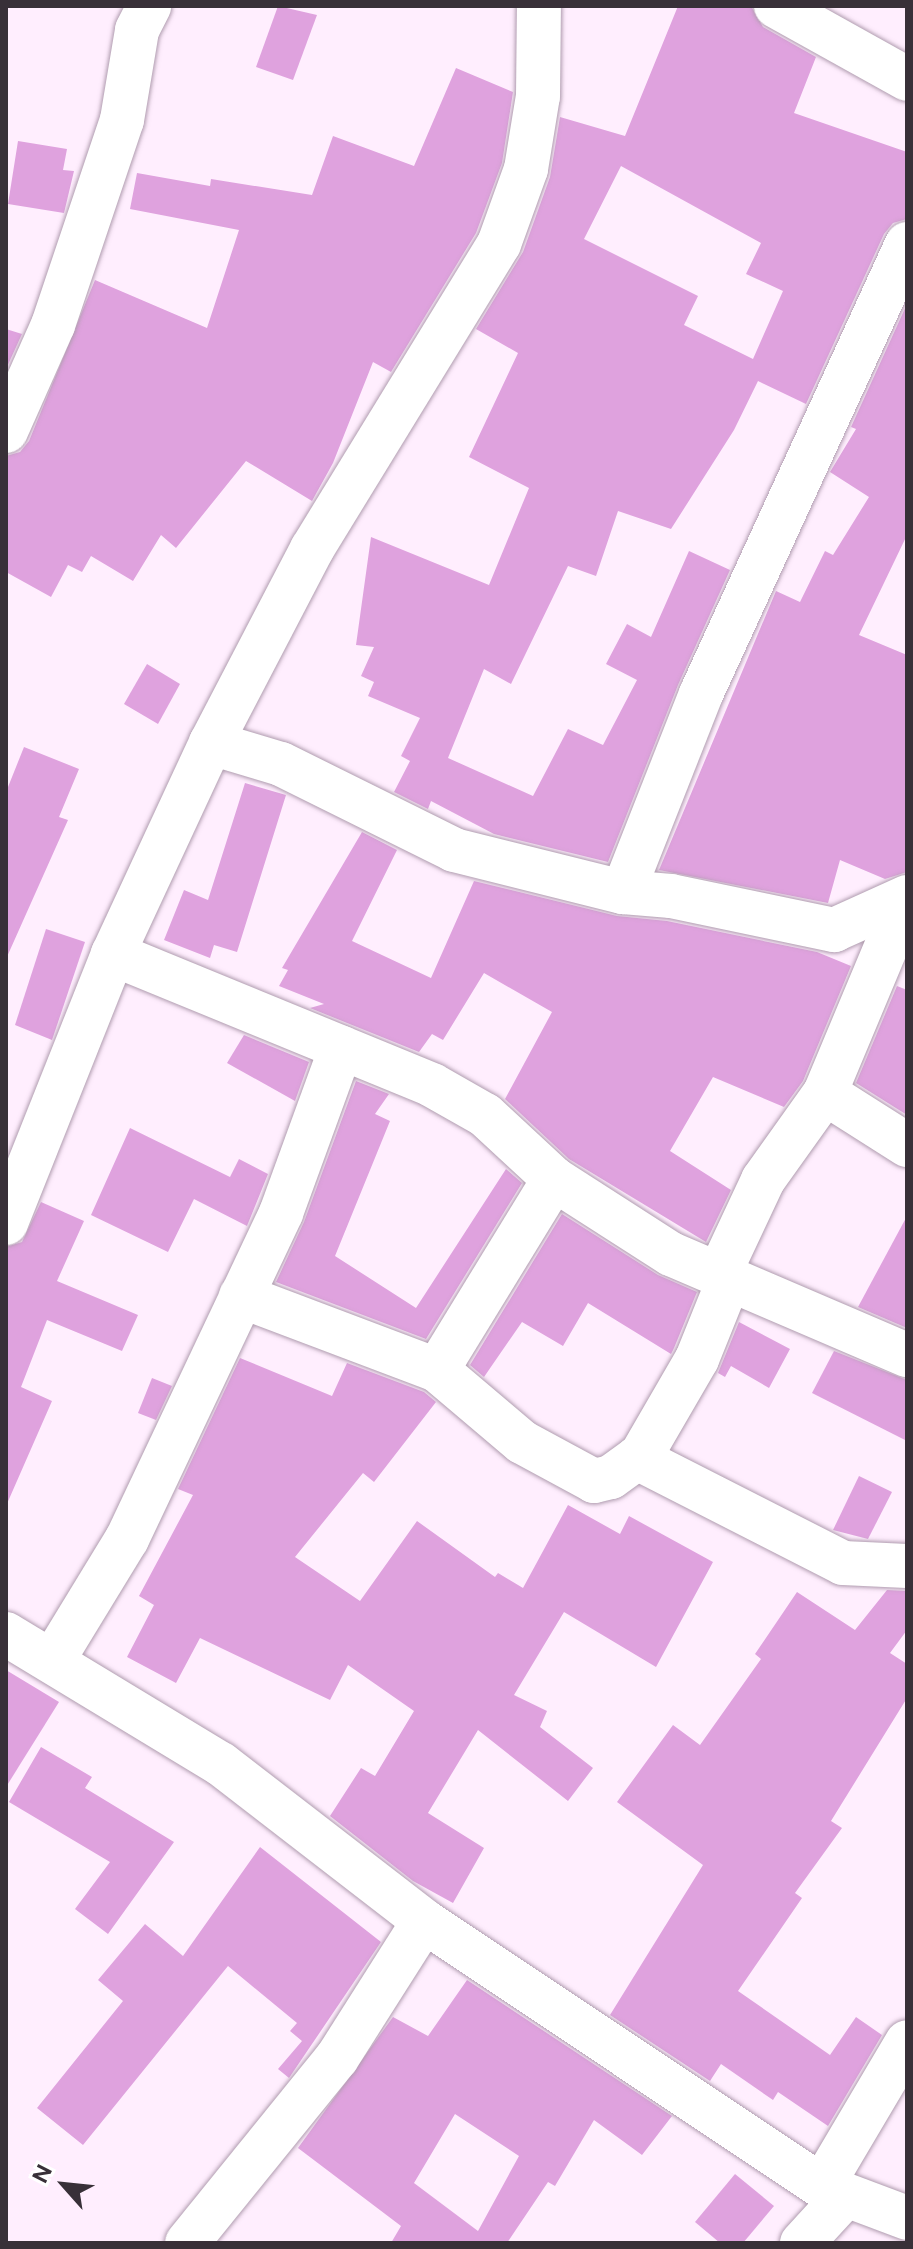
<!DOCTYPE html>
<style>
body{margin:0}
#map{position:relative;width:913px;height:2249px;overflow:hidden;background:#ffeefe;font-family:Figtree,sans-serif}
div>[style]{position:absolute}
.building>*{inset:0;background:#dfa2de}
.roads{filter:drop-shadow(0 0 2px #b09caf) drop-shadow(0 0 2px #b09caf)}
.minor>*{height:44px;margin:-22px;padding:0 22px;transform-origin:22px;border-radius:22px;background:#fff}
span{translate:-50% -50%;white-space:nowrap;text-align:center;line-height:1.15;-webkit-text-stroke:6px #fff;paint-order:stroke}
.frame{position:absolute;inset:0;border:8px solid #383038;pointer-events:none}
.north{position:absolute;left:24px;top:2145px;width:80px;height:80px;-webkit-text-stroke:6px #fff;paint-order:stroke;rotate:297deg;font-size:22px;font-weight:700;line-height:32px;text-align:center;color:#383038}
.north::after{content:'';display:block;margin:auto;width:28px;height:36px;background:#383038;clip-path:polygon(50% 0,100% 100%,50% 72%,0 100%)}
</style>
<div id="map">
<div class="building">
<i style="clip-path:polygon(278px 6px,317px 15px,293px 80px,256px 67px)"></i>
<i style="clip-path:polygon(evenodd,678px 6px,751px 6px,763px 27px,816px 57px,794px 113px,907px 152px,907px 219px,893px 223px,884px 234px,806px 404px,758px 381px,734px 430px,671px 529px,618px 511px,596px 576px,568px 566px,511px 684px,484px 669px,448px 758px,533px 796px,568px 729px,603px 745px,637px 680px,606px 664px,627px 624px,651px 637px,689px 551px,730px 570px,678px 685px,608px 862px,494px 834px,431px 801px,428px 809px,394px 792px,410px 761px,401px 756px,420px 718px,368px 696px,374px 682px,361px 676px,374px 647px,356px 645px,371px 537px,489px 585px,529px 488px,469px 457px,518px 353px,476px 329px,523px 252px,550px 177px,560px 117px,625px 136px,678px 6px,621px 166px,761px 243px,746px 274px,783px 291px,753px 359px,684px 325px,698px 296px,584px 239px,621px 166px)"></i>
<i style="clip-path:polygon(456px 68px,513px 92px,502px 163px,476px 233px,391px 372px,373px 362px,333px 463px,312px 501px,246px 461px,176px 548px,161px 535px,133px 581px,91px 556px,82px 572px,68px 565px,51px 597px,6px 572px,6px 456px,20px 452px,29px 441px,95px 280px,207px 328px,239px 230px,130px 209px,137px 173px,210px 186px,211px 179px,312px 195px,333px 136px,414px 166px)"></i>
<i style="clip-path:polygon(18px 141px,67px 149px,63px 170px,74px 171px,64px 213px,8px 204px)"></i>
<i style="clip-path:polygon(907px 304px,907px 535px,859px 635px,907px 655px,907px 872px,885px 879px,840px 860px,828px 903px,659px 870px,776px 591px,800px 602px,825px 551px,833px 555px,869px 497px,830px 472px,856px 429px,851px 427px)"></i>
<i style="clip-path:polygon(6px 329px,22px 334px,6px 369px)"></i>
<i style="clip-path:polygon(147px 664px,180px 684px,158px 724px,124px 704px)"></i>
<i style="clip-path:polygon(24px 747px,79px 769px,59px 817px,68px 820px,6px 959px,6px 792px)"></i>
<i style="clip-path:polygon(245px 783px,286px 795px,237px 952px,214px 945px,210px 958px,164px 940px,184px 890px,208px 900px)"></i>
<i style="clip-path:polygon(362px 832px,397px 850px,352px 941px,431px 978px,474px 881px,617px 916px,667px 921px,817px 952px,851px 966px,803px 1081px,784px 1107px,713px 1077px,670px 1151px,731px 1190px,706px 1242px,569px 1159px,505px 1099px,552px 1012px,484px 973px,443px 1040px,432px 1034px,419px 1052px,310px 1008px,324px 1004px,279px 986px,288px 970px,282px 968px)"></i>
<i style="clip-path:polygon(46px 929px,85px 942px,52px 1040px,15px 1025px)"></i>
<i style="clip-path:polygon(897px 986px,907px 990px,907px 1115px,856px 1083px)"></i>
<i style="clip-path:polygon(244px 1035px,309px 1062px,295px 1101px,227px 1063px)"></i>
<i style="clip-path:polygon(356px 1081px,389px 1094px,375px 1114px,390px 1121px,335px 1256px,416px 1308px,506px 1169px,522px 1183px,426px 1339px,276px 1282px,304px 1222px)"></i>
<i style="clip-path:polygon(130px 1128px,230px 1177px,239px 1159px,268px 1174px,247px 1226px,194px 1199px,168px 1252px,91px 1215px)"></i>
<i style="clip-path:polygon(41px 1202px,84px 1221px,57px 1281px,138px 1315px,122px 1351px,47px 1320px,21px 1387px,52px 1401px,6px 1506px,6px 1247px,22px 1242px)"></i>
<i style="clip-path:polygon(562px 1214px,658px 1275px,697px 1292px,674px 1348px,671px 1354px,588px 1303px,563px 1346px,522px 1322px,484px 1377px,470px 1365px)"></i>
<i style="clip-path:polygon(907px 1216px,907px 1328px,858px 1307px)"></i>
<i style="clip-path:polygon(739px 1322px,790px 1349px,769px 1388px,731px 1366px,725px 1377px,718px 1373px)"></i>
<i style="clip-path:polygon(834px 1351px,907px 1380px,907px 1441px,812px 1393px)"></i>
<i style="clip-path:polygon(240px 1358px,332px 1396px,347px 1363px,424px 1392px,436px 1402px,374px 1482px,363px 1473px,295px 1557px,360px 1601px,417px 1521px,495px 1577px,498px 1573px,523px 1588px,568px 1505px,620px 1534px,629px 1516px,713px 1562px,656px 1667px,564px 1612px,514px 1695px,547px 1711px,540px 1727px,593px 1768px,568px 1801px,478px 1730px,428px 1813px,484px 1848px,453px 1903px,413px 1881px,330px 1816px,361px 1768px,375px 1776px,414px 1711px,348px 1665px,330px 1700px,200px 1638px,176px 1683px,127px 1657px,154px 1605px,139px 1596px,193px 1495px,178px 1489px)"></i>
<i style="clip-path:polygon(152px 1378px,172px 1386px,156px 1420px,138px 1413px)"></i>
<i style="clip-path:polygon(859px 1476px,892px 1492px,868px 1539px,833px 1530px)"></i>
<i style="clip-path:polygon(887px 1590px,907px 1591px,907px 1630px,890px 1653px,907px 1664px,907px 1698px,831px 1821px,842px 1828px,795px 1893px,802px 1898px,738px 1991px,830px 2055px,856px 2017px,882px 2035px,828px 2126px,778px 2092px,773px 2100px,721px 2064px,710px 2081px,610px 2015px,703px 1865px,617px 1802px,673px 1725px,700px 1745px,761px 1659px,755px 1654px,797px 1592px,855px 1630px)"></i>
<i style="clip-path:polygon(6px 1670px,59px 1702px,6px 1787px)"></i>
<i style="clip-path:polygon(41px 1747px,92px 1777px,85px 1788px,174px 1842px,108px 1934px,75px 1909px,110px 1862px,9px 1802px)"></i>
<i style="clip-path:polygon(260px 1847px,381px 1942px,289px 2078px,278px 2069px,302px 2041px,290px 2031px,297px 2023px,228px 1966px,83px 2145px,37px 2108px,123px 2001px,98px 1980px,145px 1924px,183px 1956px)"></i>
<i style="clip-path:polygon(evenodd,467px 1980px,672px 2116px,642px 2155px,594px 2120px,555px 2186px,548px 2182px,507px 2243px,391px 2243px,401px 2226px,298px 2148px,393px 2017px,428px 2036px,467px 1980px,455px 2114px,519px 2156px,478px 2231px,414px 2183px,455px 2114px)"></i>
<i style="clip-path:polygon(735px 2174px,774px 2206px,743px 2243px,720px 2243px,695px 2222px)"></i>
</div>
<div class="roads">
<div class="minor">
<i style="left:776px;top:6px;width:150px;rotate:29.1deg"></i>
<i style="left:6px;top:431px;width:116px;rotate:-66.1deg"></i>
<i style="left:53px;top:325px;width:216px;rotate:-71.4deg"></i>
<i style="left:122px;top:120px;width:91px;rotate:-80.5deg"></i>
<i style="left:137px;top:30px;width:27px;rotate:-63deg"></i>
<i style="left:211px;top:743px;width:73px;rotate:16.7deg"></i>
<i style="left:281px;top:764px;width:193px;rotate:26.4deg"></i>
<i style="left:454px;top:850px;width:174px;rotate:14deg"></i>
<i style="left:623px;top:892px;width:48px;rotate:4.8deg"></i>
<i style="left:671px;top:896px;width:167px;rotate:11.8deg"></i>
<i style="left:834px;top:930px;width:80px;rotate:-24.3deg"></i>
<i style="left:623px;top:892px;width:213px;rotate:-68.5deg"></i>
<i style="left:701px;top:694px;width:495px;rotate:-65.4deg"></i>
<i style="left:113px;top:954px;width:345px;rotate:22.3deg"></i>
<i style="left:432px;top:1085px;width:61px;rotate:29.5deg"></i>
<i style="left:485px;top:1115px;width:94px;rotate:42.8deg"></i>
<i style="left:554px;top:1179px;width:139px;rotate:32.7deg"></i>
<i style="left:671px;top:1254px;width:257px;rotate:23.2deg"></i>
<i style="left:825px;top:1093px;width:97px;rotate:32.4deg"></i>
<i style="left:6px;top:1223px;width:289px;rotate:-68.3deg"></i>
<i style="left:113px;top:954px;width:233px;rotate:-65.1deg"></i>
<i style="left:211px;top:743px;width:219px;rotate:-62.5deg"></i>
<i style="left:312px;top:549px;width:358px;rotate:-58.5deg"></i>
<i style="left:499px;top:244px;width:80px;rotate:-70.2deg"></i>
<i style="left:526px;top:169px;width:74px;rotate:-80.7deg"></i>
<i style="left:538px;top:96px;width:90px;rotate:-89.4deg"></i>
<i style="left:720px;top:1272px;width:102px;rotate:-64.9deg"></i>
<i style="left:763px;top:1180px;width:107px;rotate:-54.5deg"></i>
<i style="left:825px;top:1093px;width:210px;rotate:-67.3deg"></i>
<i style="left:241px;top:1296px;width:210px;rotate:20.7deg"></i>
<i style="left:437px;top:1370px;width:111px;rotate:40.3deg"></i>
<i style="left:522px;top:1442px;width:82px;rotate:28.4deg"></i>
<i style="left:594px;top:1481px;width:17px;rotate:-13deg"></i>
<i style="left:611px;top:1477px;width:32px;rotate:-36deg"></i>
<i style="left:637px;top:1458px;width:231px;rotate:27deg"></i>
<i style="left:843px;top:1563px;width:64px;rotate:2.7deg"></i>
<i style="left:437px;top:1370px;width:224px;rotate:-58.5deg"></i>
<i style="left:639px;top:1459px;width:116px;rotate:-59.9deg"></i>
<i style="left:697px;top:1359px;width:88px;rotate:-68.1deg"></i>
<i style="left:6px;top:1634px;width:251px;rotate:31.2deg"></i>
<i style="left:221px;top:1764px;width:257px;rotate:37.7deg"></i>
<i style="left:424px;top:1921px;width:478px;rotate:33.7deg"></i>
<i style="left:822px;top:2186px;width:91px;rotate:20.6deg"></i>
<i style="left:53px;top:1660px;width:142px;rotate:-58.6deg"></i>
<i style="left:127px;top:1539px;width:361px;rotate:-64.7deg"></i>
<i style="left:281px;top:1213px;width:176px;rotate:-70deg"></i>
<i style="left:822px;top:2186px;width:167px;rotate:-59.4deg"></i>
<i style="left:187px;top:2243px;width:238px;rotate:-51deg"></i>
<i style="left:337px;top:2058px;width:162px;rotate:-57.6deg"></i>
<i style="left:802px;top:2243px;width:64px;rotate:-47.5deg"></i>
</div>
</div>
<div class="frame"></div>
<div class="north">N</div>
</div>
